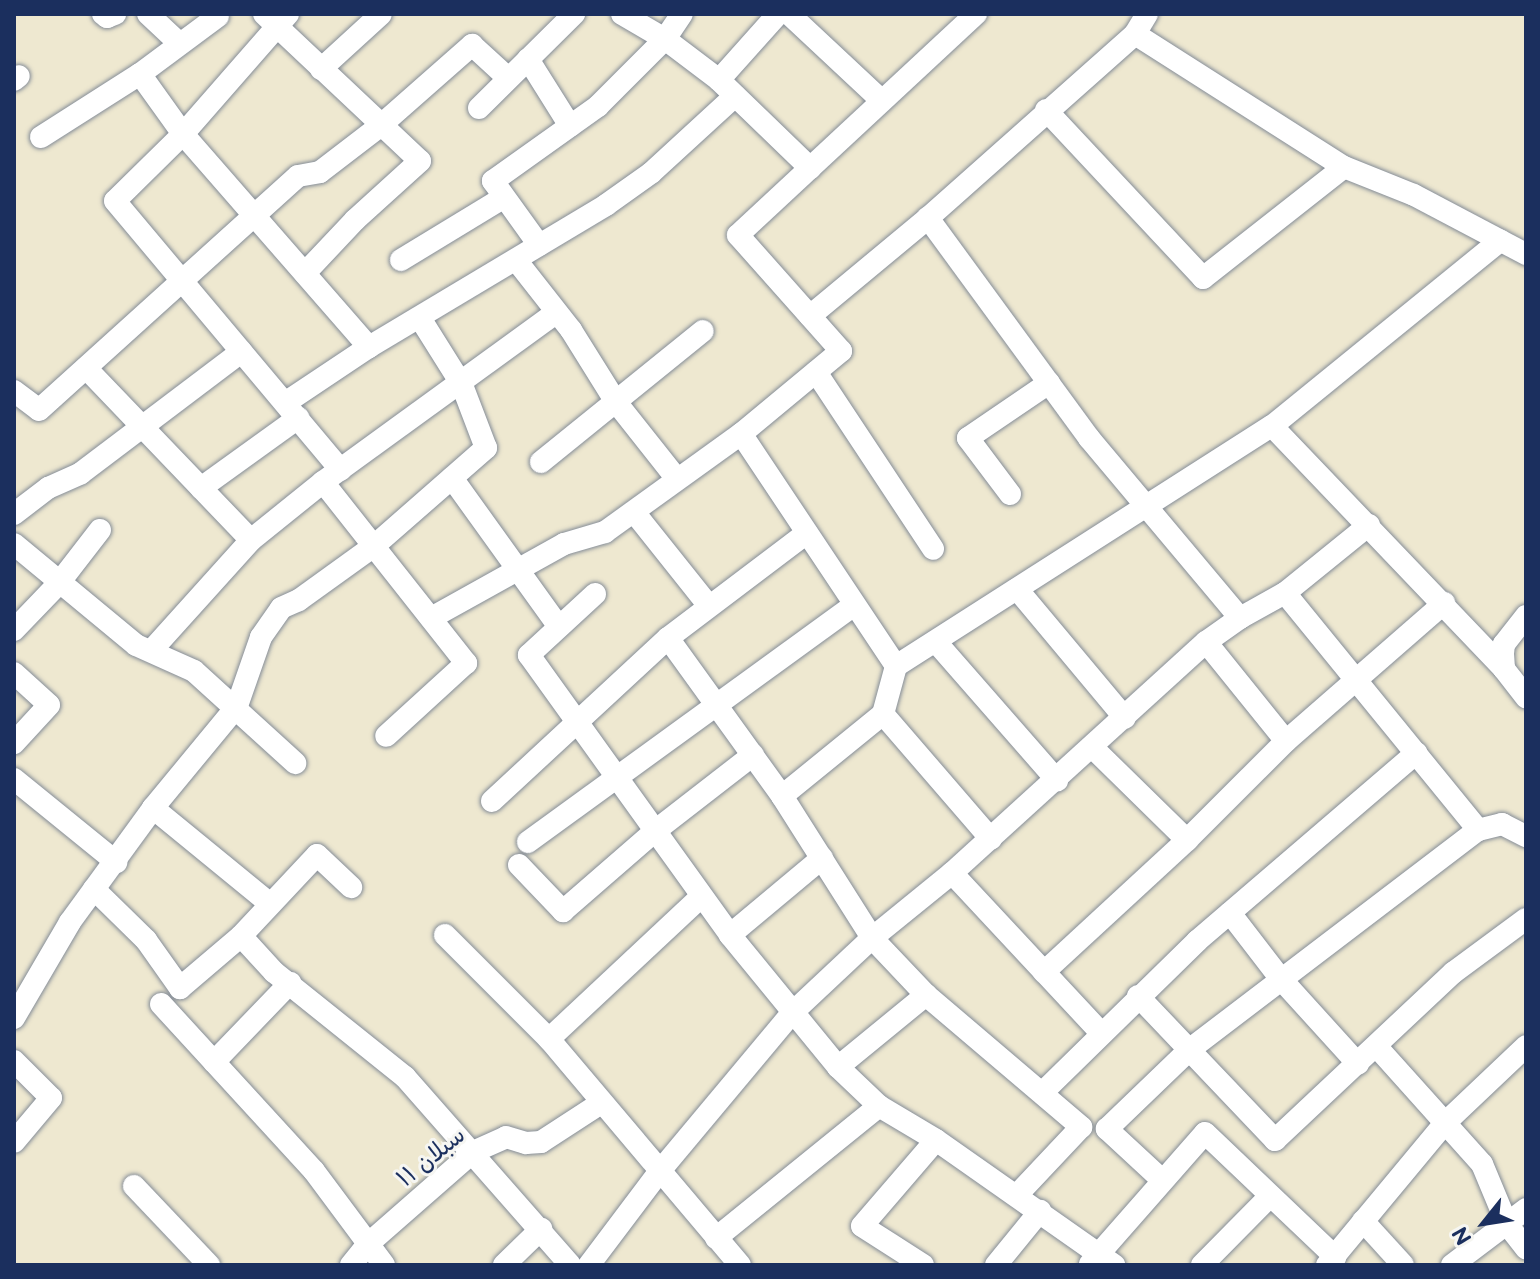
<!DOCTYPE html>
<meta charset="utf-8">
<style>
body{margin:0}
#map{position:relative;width:1540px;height:1279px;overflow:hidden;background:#eee8d0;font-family:"Balsamiq Sans","Playpen Sans Arabic",sans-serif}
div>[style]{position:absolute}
.roads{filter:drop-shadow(0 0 2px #848c97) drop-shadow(0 0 2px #848c97)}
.minor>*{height:22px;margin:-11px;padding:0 11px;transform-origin:11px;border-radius:11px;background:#fff}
span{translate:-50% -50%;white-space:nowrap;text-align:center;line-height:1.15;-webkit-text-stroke:6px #f6f6f2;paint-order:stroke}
.street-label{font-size:24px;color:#1b2f5e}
.frame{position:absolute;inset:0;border:16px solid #1b2f5e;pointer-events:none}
.north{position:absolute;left:1444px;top:1183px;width:80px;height:80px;-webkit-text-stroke:6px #f6f6f2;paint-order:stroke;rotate:240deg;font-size:22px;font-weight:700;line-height:32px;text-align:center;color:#1b2f5e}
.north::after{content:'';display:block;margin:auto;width:28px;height:36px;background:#1b2f5e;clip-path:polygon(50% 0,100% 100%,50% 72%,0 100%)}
</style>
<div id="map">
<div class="roads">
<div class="minor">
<i style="left:103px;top:14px;width:5px;rotate:37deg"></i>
<i style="left:107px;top:17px;width:9px;rotate:-21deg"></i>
<i style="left:148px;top:14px;width:42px;rotate:43.1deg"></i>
<i style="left:264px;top:14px;width:214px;rotate:43.3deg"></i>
<i style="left:420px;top:161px;width:88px;rotate:137.8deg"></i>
<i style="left:355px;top:220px;width:73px;rotate:133.3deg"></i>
<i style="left:288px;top:14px;width:159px;rotate:131.2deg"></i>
<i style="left:183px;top:134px;width:95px;rotate:135.4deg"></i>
<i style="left:115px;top:201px;width:351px;rotate:50deg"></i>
<i style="left:622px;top:14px;width:50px;rotate:30.2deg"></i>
<i style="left:665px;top:39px;width:68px;rotate:37.2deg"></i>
<i style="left:719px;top:80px;width:127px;rotate:44deg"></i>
<i style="left:789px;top:14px;width:126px;rotate:43.1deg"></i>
<i style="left:1135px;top:34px;width:23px;rotate:-59deg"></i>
<i style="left:528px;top:59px;width:79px;rotate:57.9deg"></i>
<i style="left:321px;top:69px;width:81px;rotate:-42.5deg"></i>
<i style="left:140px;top:74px;width:74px;rotate:54.4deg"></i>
<i style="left:183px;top:134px;width:283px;rotate:48.9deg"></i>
<i style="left:14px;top:80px;width:6px;rotate:-39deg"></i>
<i style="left:719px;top:80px;width:89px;rotate:-48.2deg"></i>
<i style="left:479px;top:108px;width:134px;rotate:-44.7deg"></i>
<i style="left:1046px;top:110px;width:230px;rotate:46.9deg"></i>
<i style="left:1203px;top:278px;width:179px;rotate:-38.2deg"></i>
<i style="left:41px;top:137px;width:117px;rotate:-32.5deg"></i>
<i style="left:140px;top:74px;width:97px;rotate:-36.6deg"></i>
<i style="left:539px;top:245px;width:79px;rotate:-125.7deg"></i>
<i style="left:493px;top:181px;width:129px;rotate:-35.5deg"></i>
<i style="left:598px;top:106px;width:95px;rotate:-45deg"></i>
<i style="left:665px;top:39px;width:30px;rotate:-56deg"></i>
<i style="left:401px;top:260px;width:119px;rotate:-31.3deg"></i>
<i style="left:516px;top:260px;width:89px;rotate:51.8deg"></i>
<i style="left:571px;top:330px;width:85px;rotate:58deg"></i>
<i style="left:616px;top:402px;width:98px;rotate:51.6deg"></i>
<i style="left:810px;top:316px;width:153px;rotate:-39.7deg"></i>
<i style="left:928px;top:218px;width:277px;rotate:-41.6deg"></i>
<i style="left:1135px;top:34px;width:248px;rotate:32.5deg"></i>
<i style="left:1344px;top:167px;width:75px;rotate:21.8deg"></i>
<i style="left:1414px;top:195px;width:127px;rotate:27.8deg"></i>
<i style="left:86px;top:368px;width:238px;rotate:46.2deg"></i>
<i style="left:816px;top:372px;width:212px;rotate:56.5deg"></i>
<i style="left:14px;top:391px;width:31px;rotate:37deg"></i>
<i style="left:39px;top:410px;width:349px;rotate:-42.1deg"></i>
<i style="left:298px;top:176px;width:22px;rotate:-10deg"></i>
<i style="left:320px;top:172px;width:76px;rotate:-37.5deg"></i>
<i style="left:380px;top:126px;width:123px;rotate:-41.4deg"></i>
<i style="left:472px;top:45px;width:49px;rotate:42.5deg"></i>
<i style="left:285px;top:403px;width:101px;rotate:-33.7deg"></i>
<i style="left:369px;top:347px;width:276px;rotate:-30.9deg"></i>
<i style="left:606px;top:205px;width:55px;rotate:-35.4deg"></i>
<i style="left:651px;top:173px;width:114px;rotate:-42.5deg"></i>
<i style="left:1272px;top:426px;width:336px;rotate:46.3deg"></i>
<i style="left:541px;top:462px;width:208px;rotate:-39deg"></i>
<i style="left:452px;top:478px;width:183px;rotate:54.3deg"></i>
<i style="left:323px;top:482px;width:231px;rotate:51.7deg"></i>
<i style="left:466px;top:663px;width:108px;rotate:137.6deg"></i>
<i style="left:201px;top:488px;width:120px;rotate:-35.8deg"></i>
<i style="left:1010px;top:494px;width:70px;rotate:-126.9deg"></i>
<i style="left:968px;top:438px;width:98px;rotate:-34.2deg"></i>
<i style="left:634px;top:512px;width:120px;rotate:51.4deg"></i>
<i style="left:14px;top:514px;width:43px;rotate:-37.4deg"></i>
<i style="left:48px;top:488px;width:36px;rotate:-24deg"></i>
<i style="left:81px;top:473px;width:201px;rotate:-37.1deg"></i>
<i style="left:14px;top:544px;width:158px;rotate:39.6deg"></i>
<i style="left:136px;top:645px;width:64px;rotate:24.1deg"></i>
<i style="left:194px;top:671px;width:137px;rotate:42.3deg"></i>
<i style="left:1017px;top:589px;width:168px;rotate:50.1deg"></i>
<i style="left:1285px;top:593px;width:306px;rotate:50.8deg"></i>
<i style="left:595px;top:594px;width:90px;rotate:137.3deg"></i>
<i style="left:529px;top:655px;width:345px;rotate:54.3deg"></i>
<i style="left:730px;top:935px;width:171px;rotate:50.7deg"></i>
<i style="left:838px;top:1067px;width:57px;rotate:43.6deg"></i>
<i style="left:879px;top:1106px;width:66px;rotate:30.8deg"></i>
<i style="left:936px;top:1140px;width:218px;rotate:35.1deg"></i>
<i style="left:1526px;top:616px;width:36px;rotate:128deg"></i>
<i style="left:1504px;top:644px;width:10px;rotate:96deg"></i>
<i style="left:1503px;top:654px;width:15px;rotate:86deg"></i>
<i style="left:1504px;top:669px;width:36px;rotate:52deg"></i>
<i style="left:431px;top:618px;width:152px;rotate:-29.1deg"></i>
<i style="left:564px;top:544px;width:43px;rotate:-16.3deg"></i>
<i style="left:605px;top:532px;width:168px;rotate:-35.8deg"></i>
<i style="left:1240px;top:618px;width:51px;rotate:-29.1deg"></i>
<i style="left:1285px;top:593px;width:108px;rotate:-39deg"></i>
<i style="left:14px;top:630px;width:65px;rotate:-46.2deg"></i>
<i style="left:59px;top:583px;width:67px;rotate:-52.3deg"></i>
<i style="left:668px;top:638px;width:195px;rotate:54.2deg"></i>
<i style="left:782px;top:796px;width:168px;rotate:57.6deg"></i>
<i style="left:872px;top:938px;width:79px;rotate:46.5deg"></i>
<i style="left:926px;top:995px;width:204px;rotate:40.4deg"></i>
<i style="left:1081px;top:1127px;width:93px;rotate:133.3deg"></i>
<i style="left:936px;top:642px;width:184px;rotate:48.8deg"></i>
<i style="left:1206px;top:642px;width:127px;rotate:51.1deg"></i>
<i style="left:151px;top:651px;width:149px;rotate:-48deg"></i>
<i style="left:251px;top:540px;width:92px;rotate:-38.9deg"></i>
<i style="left:323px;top:482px;width:288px;rotate:-36deg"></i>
<i style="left:896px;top:666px;width:446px;rotate:-32.6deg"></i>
<i style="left:1272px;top:426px;width:294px;rotate:-39.1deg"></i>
<i style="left:14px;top:673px;width:47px;rotate:42.4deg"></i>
<i style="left:49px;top:705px;width:52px;rotate:132.6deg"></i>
<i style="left:883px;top:714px;width:165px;rotate:49.2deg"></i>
<i style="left:1092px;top:747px;width:133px;rotate:44.4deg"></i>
<i style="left:14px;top:779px;width:132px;rotate:39.1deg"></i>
<i style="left:782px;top:796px;width:130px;rotate:-39.1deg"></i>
<i style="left:883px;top:714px;width:50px;rotate:-74.8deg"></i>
<i style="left:896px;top:666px;width:279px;rotate:-123.7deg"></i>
<i style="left:741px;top:434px;width:130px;rotate:-39.7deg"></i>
<i style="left:841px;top:351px;width:155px;rotate:-131.6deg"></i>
<i style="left:738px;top:235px;width:325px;rotate:-42.9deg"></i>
<i style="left:492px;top:801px;width:240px;rotate:-42.8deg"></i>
<i style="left:668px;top:638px;width:174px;rotate:-37.1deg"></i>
<i style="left:153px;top:808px;width:150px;rotate:39.3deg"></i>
<i style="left:528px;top:842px;width:403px;rotate:-36deg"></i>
<i style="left:519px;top:865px;width:64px;rotate:46.3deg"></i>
<i style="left:563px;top:911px;width:122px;rotate:-41deg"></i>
<i style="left:655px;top:831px;width:124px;rotate:-37.8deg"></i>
<i style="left:952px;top:873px;width:219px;rotate:47deg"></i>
<i style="left:94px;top:889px;width:73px;rotate:44.4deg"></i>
<i style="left:146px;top:940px;width:59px;rotate:54.7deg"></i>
<i style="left:180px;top:988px;width:80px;rotate:-40.4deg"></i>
<i style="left:241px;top:936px;width:111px;rotate:-46.8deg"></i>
<i style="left:317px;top:855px;width:47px;rotate:43.3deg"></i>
<i style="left:1230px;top:913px;width:82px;rotate:52.4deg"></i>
<i style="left:1280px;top:978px;width:116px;rotate:47.8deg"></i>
<i style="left:445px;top:935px;width:147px;rotate:45deg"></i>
<i style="left:549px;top:1039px;width:296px;rotate:49.8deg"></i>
<i style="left:730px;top:935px;width:120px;rotate:-39.9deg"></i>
<i style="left:241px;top:936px;width:49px;rotate:47.5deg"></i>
<i style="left:274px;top:972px;width:168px;rotate:38.7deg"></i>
<i style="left:405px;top:1077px;width:250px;rotate:48.7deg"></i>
<i style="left:1044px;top:972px;width:195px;rotate:-42.7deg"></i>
<i style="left:1187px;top:840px;width:140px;rotate:-45deg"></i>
<i style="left:1286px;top:741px;width:210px;rotate:-41.1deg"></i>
<i style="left:1138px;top:996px;width:199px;rotate:46.4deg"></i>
<i style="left:1275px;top:1140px;width:245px;rotate:-43.2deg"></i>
<i style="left:1454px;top:972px;width:89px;rotate:-36.4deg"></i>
<i style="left:161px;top:1004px;width:226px;rotate:47.5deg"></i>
<i style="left:314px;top:1171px;width:117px;rotate:53.3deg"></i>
<i style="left:14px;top:1018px;width:111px;rotate:-59.7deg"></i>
<i style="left:70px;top:922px;width:141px;rotate:-53.9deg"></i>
<i style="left:153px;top:808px;width:132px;rotate:-50.5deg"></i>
<i style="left:237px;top:706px;width:73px;rotate:-70.8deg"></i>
<i style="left:261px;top:637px;width:35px;rotate:-55deg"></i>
<i style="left:281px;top:608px;width:20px;rotate:-24deg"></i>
<i style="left:299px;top:600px;width:92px;rotate:-35.8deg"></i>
<i style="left:374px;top:546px;width:149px;rotate:-41.2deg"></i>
<i style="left:486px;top:448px;width:67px;rotate:-110.9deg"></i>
<i style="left:462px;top:385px;width:79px;rotate:-122.1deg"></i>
<i style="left:549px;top:1039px;width:208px;rotate:-43.1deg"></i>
<i style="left:1377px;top:1047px;width:157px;rotate:48.1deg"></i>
<i style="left:1482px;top:1164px;width:65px;rotate:67.4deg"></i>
<i style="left:1507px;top:1224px;width:31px;rotate:52deg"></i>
<i style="left:14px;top:1061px;width:52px;rotate:45deg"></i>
<i style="left:51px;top:1098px;width:57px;rotate:130.1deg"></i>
<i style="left:214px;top:1062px;width:110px;rotate:-46.1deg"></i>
<i style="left:838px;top:1067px;width:114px;rotate:-39.3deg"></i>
<i style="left:1043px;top:1092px;width:216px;rotate:-44.4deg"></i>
<i style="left:1197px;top:941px;width:289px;rotate:-40.6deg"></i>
<i style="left:1161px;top:1179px;width:74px;rotate:-137.2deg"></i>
<i style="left:1107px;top:1129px;width:114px;rotate:-43.9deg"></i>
<i style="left:1189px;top:1050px;width:363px;rotate:-37.3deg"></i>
<i style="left:1478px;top:830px;width:25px;rotate:-14deg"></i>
<i style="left:1502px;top:824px;width:27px;rotate:27deg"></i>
<i style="left:134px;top:1186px;width:109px;rotate:46.5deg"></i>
<i style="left:1363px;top:1221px;width:59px;rotate:47.7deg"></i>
<i style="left:716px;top:1238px;width:210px;rotate:-39deg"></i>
<i style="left:1090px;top:1264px;width:174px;rotate:-48.7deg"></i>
<i style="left:1205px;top:1133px;width:180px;rotate:43.6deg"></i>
<i style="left:351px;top:1265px;width:27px;rotate:-51deg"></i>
<i style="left:368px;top:1244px;width:140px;rotate:-41.2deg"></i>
<i style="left:473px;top:1152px;width:36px;rotate:-24deg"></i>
<i style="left:506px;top:1137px;width:21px;rotate:17deg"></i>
<i style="left:526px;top:1143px;width:15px;rotate:-4deg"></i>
<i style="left:541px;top:1142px;width:72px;rotate:-33deg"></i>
<i style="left:504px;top:1265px;width:52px;rotate:-44.2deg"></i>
<i style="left:589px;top:1265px;width:116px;rotate:-53deg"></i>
<i style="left:659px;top:1172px;width:207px;rotate:-50.1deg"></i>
<i style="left:792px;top:1013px;width:110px;rotate:-43.2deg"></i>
<i style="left:872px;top:938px;width:103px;rotate:-39.1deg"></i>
<i style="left:952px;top:873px;width:343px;rotate:-42.3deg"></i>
<i style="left:1206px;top:642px;width:42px;rotate:-35.2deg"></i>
<i style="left:1240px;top:618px;width:235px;rotate:-130deg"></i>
<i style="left:1089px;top:438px;width:273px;rotate:-126.2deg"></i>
<i style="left:923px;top:1265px;width:72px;rotate:-147.4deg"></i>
<i style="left:862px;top:1226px;width:113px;rotate:-49.3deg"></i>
<i style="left:996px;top:1265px;width:70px;rotate:-50.8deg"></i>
<i style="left:1202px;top:1265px;width:97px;rotate:-45.4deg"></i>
<i style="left:1327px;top:1265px;width:185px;rotate:-50.3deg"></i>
<i style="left:1445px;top:1123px;width:112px;rotate:-43.5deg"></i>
<i style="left:1452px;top:1265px;width:93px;rotate:-37.1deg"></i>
</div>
</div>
<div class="street-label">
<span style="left:431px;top:1157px;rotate:-39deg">سبلان ۱۱</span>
</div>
<div class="frame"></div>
<div class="north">N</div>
</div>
